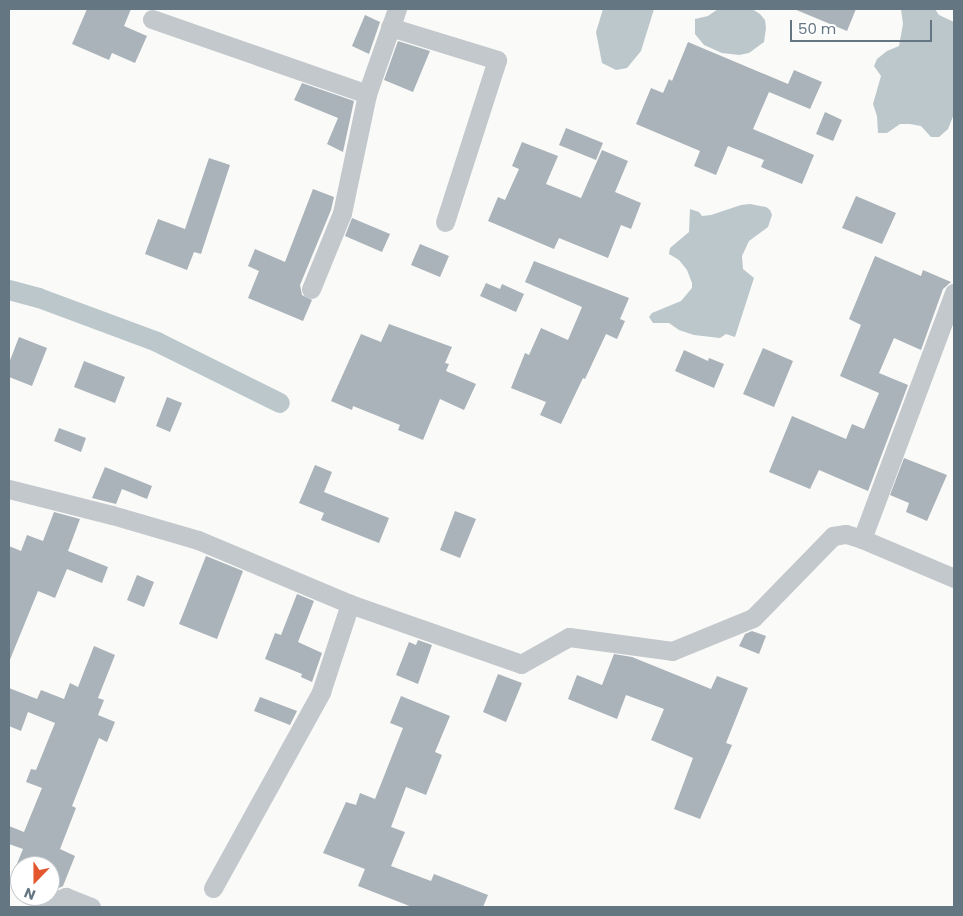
<!DOCTYPE html>
<style>
body{margin:0}
#map{position:relative;width:963px;height:916px;overflow:hidden;background:#fafaf8;font-family:Poppins,sans-serif}
div>[style]{position:absolute}
.water>*{inset:0;background:#bbc7cb}
.canal>*{height:20px;margin:-10px;padding:0 10px;transform-origin:10px;border-radius:10px;background:#bbc7cb}
.building>*{inset:0;background:#aab3b9}
.street>*{height:19px;margin:-9.5px;padding:0 9.5px;transform-origin:9.5px;border-radius:9.5px;background:#c3c8cc}
span{translate:-50% -50%;white-space:nowrap;text-align:center;line-height:1.15;-webkit-text-stroke:5px #fff;paint-order:stroke}
.frame{position:absolute;inset:0;border:10px solid #657683;pointer-events:none}
.north{position:absolute;left:10px;top:856px;width:50px;height:50px;box-sizing:border-box;background:#fff;border:1px solid #c1c8cd;border-radius:50%;rotate:202deg;font-size:14px;font-weight:700;line-height:20px;text-align:center;color:#657683}
.north::after{content:'';display:block;margin:auto;width:18px;height:22px;background:#e4572e;clip-path:polygon(50% 0,100% 100%,50% 72%,0 100%)}
.scale{position:absolute;left:790px;top:20px;width:142px;height:22px;box-sizing:border-box;border:2px solid #657683;border-top:0;padding-left:6px;font-size:15px;line-height:18px;white-space:nowrap;color:#657683;-webkit-text-stroke:4px #fff;paint-order:stroke}
</style>
<div id="map">
<div class="water">
<i style="clip-path:polygon(603px 9px,654px 9px,641px 51px,627px 68px,616px 70px,602px 63px,596px 32px)"></i>
<i style="clip-path:polygon(718px 9px,752px 9px,760px 14px,765px 20px,766px 28px,764px 42px,749px 53px,739px 55px,722px 53px,704px 45px,695px 34px,695px 19px,708px 16px)"></i>
<i style="clip-path:polygon(901px 9px,935px 9px,939px 15px,954px 22px,954px 114px,948px 129px,939px 137px,931px 137px,921px 126px,910px 124px,900px 124px,887px 133px,878px 133px,877px 116px,873px 104px,881px 76px,874px 66px,877px 59px,887px 51px,899px 46px,903px 24px)"></i>
<i style="clip-path:polygon(750px 204px,766px 207px,770px 210px,772px 215px,768px 227px,749px 241px,742px 256px,743px 269px,754px 278px,735px 337px,726px 334px,720px 338px,694px 335px,679px 330px,669px 323px,653px 323px,649px 317px,652px 313px,681px 301px,692px 288px,692px 283px,687px 270px,679px 260px,669px 254px,670px 248px,689px 232px,690px 209px,699px 212px,702px 216px,711px 215px,741px 205px)"></i>
</div>
<div class="canal">
<i style="left:9px;top:290px;width:31px;rotate:15deg"></i>
<i style="left:39px;top:298px;width:126px;rotate:20.4deg"></i>
<i style="left:157px;top:342px;width:137px;rotate:26.4deg"></i>
</div>
<div class="building">
<i style="clip-path:polygon(87px 9px,131px 9px,124px 26px,147px 36px,135px 63px,112px 53px,109px 60px,72px 44px)"></i>
<i style="clip-path:polygon(794px 9px,856px 9px,847px 31px)"></i>
<i style="clip-path:polygon(365px 15px,380px 22px,369px 54px,352px 46px)"></i>
<i style="clip-path:polygon(398px 41px,430px 51px,413px 92px,384px 80px)"></i>
<i style="clip-path:polygon(688px 42px,788px 84px,794px 70px,822px 82px,810px 109px,769px 92px,753px 129px,814px 155px,802px 184px,761px 167px,764px 160px,728px 146px,716px 175px,694px 166px,700px 151px,636px 124px,651px 88px,663px 93px,669px 79px,672px 81px)"></i>
<i style="clip-path:polygon(302px 83px,354px 101px,343px 152px,327px 144px,338px 118px,294px 100px)"></i>
<i style="clip-path:polygon(825px 112px,842px 120px,833px 141px,816px 134px)"></i>
<i style="clip-path:polygon(566px 128px,603px 143px,596px 160px,559px 145px)"></i>
<i style="clip-path:polygon(522px 142px,558px 156px,546px 184px,581px 198px,602px 150px,628px 161px,615px 192px,641px 203px,631px 229px,621px 225px,608px 258px,559px 238px,554px 249px,488px 221px,498px 197px,505px 200px,519px 169px,512px 166px)"></i>
<i style="clip-path:polygon(209px 158px,230px 165px,201px 254px,194px 252px,187px 270px,145px 254px,158px 219px,185px 229px)"></i>
<i style="clip-path:polygon(313px 189px,334px 197px,331px 210px,300px 285px,302px 295px,312px 300px,303px 321px,248px 298px,259px 271px,248px 266px,255px 249px,285px 262px)"></i>
<i style="clip-path:polygon(856px 196px,896px 213px,882px 244px,842px 228px)"></i>
<i style="clip-path:polygon(352px 218px,390px 234px,382px 252px,345px 236px)"></i>
<i style="clip-path:polygon(420px 244px,449px 256px,440px 277px,411px 265px)"></i>
<i style="clip-path:polygon(875px 256px,921px 276px,923px 270px,951px 282px,943px 289px,921px 350px,894px 338px,879px 373px,908px 385px,868px 491px,819px 470px,810px 489px,769px 472px,792px 416px,846px 439px,852px 424px,864px 429px,879px 393px,840px 376px,861px 325px,849px 319px)"></i>
<i style="clip-path:polygon(534px 261px,629px 298px,620px 319px,625px 321px,617px 339px,606px 334px,585px 379px,583px 378px,561px 424px,540px 415px,546px 402px,511px 388px,525px 353px,529px 355px,541px 328px,568px 340px,582px 307px,525px 282px)"></i>
<i style="clip-path:polygon(486px 283px,500px 289px,502px 284px,524px 294px,516px 312px,480px 296px)"></i>
<i style="clip-path:polygon(389px 324px,452px 347px,445px 363px,449px 364px,446px 371px,476px 384px,464px 410px,440px 399px,423px 440px,398px 430px,400px 425px,353px 406px,352px 410px,331px 401px,361px 334px,381px 342px)"></i>
<i style="clip-path:polygon(19px 337px,47px 348px,32px 386px,9px 377px,9px 363px)"></i>
<i style="clip-path:polygon(763px 348px,793px 361px,774px 407px,743px 394px)"></i>
<i style="clip-path:polygon(684px 350px,708px 361px,709px 358px,724px 364px,714px 388px,675px 371px)"></i>
<i style="clip-path:polygon(84px 361px,125px 377px,115px 403px,74px 387px)"></i>
<i style="clip-path:polygon(167px 397px,182px 403px,170px 432px,156px 426px)"></i>
<i style="clip-path:polygon(59px 428px,86px 438px,81px 452px,54px 441px)"></i>
<i style="clip-path:polygon(904px 458px,947px 475px,927px 521px,906px 512px,909px 503px,890px 495px)"></i>
<i style="clip-path:polygon(315px 465px,332px 472px,324px 492px,389px 518px,379px 543px,321px 520px,324px 513px,299px 503px)"></i>
<i style="clip-path:polygon(105px 467px,152px 486px,147px 499px,122px 489px,116px 504px,92px 498px)"></i>
<i style="clip-path:polygon(455px 511px,476px 519px,460px 558px,440px 550px)"></i>
<i style="clip-path:polygon(54px 512px,80px 519px,68px 551px,108px 567px,102px 583px,67px 569px,55px 598px,38px 591px,9px 662px,9px 546px,21px 551px,27px 535px,43px 541px)"></i>
<i style="clip-path:polygon(206px 556px,243px 571px,217px 639px,179px 624px)"></i>
<i style="clip-path:polygon(137px 575px,154px 582px,144px 607px,127px 600px)"></i>
<i style="clip-path:polygon(297px 594px,314px 601px,298px 642px,322px 653px,312px 682px,301px 677px,302px 674px,265px 659px,275px 633px,281px 635px)"></i>
<i style="clip-path:polygon(752px 631px,766px 636px,759px 654px,739px 646px,745px 634px)"></i>
<i style="clip-path:polygon(418px 640px,432px 645px,418px 684px,396px 675px,409px 642px,416px 645px)"></i>
<i style="clip-path:polygon(94px 646px,115px 655px,98px 698px,104px 700px,98px 715px,115px 722px,107px 742px,99px 738px,72px 806px,76px 808px,60px 849px,75px 856px,63px 886px,59px 888px,50px 884px,50px 866px,16px 866px,23px 849px,9px 844px,9px 826px,24px 832px,42px 788px,26px 782px,31px 769px,36px 770px,55px 723px,28px 712px,21px 731px,9px 726px,9px 688px,37px 699px,41px 690px,64px 699px,70px 683px,78px 687px)"></i>
<i style="clip-path:polygon(614px 654px,632px 657px,711px 689px,717px 676px,748px 688px,726px 743px,732px 745px,700px 819px,674px 809px,693px 758px,651px 740px,664px 709px,626px 695px,617px 719px,568px 699px,577px 675px,602px 685px)"></i>
<i style="clip-path:polygon(498px 674px,522px 683px,506px 722px,483px 712px)"></i>
<i style="clip-path:polygon(401px 696px,450px 716px,435px 752px,442px 755px,426px 795px,406px 787px,391px 827px,405px 832px,391px 866px,431px 881px,434px 874px,488px 895px,483px 907px,412px 907px,358px 886px,365px 869px,323px 853px,346px 802px,356px 805px,360px 793px,375px 799px,403px 728px,390px 723px)"></i>
<i style="clip-path:polygon(260px 697px,297px 711px,290px 725px,254px 711px)"></i>
</div>
<div class="street">
<i style="left:152px;top:19px;width:228px;rotate:19.2deg"></i>
<i style="left:390px;top:27px;width:112px;rotate:17.1deg"></i>
<i style="left:497px;top:60px;width:170px;rotate:107.8deg"></i>
<i style="left:311px;top:289px;width:82px;rotate:-67.8deg"></i>
<i style="left:342px;top:213px;width:122px;rotate:-78.1deg"></i>
<i style="left:367px;top:94px;width:90px;rotate:-70.6deg"></i>
<i style="left:9px;top:489px;width:106px;rotate:14.2deg"></i>
<i style="left:112px;top:515px;width:90px;rotate:16.2deg"></i>
<i style="left:198px;top:540px;width:165px;rotate:22.8deg"></i>
<i style="left:862px;top:539px;width:100px;rotate:23deg"></i>
<i style="left:213px;top:888px;width:224px;rotate:-61.1deg"></i>
<i style="left:321px;top:692px;width:93px;rotate:-71.8deg"></i>
<i style="left:350px;top:604px;width:181px;rotate:19.3deg"></i>
<i style="left:521px;top:664px;width:55px;rotate:-29.4deg"></i>
<i style="left:569px;top:637px;width:104px;rotate:7.7deg"></i>
<i style="left:672px;top:651px;width:87px;rotate:-22.2deg"></i>
<i style="left:753px;top:618px;width:115px;rotate:-45.7deg"></i>
<i style="left:833px;top:536px;width:13px;rotate:-9deg"></i>
<i style="left:846px;top:534px;width:17px;rotate:17deg"></i>
<i style="left:862px;top:539px;width:263px;rotate:-69.5deg"></i>
<i style="left:42px;top:907px;width:26px;rotate:-23deg"></i>
<i style="left:66px;top:897px;width:27px;rotate:22deg"></i>
</div>
<div class="frame"></div>
<div class="north">N</div>
<div class="scale">50 m</div>
</div>
